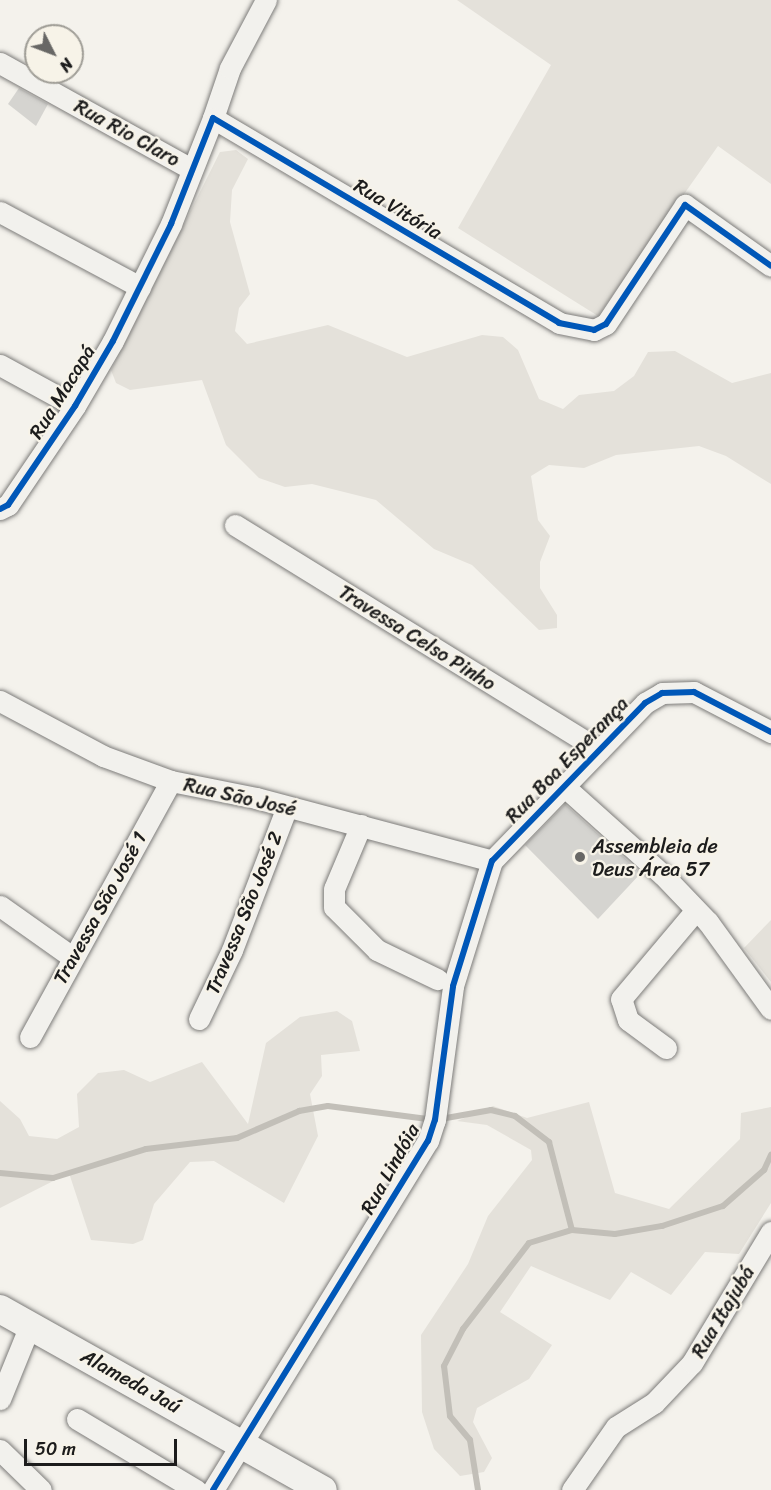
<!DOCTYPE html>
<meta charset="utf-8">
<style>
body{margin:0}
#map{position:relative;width:771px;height:1490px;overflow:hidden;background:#f4f2ec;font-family:Sriracha,sans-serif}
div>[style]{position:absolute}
.green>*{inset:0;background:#e4e1da}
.stream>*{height:6px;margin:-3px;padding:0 3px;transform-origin:3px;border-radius:3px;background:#c2bfb8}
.building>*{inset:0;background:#d5d4d0}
.roads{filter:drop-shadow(0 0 2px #7d7c7a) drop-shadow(0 0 2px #7d7c7a)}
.street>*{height:21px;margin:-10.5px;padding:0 10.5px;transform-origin:10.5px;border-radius:10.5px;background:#f2f1ed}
.secondary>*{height:28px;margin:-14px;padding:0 14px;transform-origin:14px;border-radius:14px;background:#f2f1ed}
.cycleway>*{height:6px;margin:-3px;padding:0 3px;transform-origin:3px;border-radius:3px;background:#0057b8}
.dots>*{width:16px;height:16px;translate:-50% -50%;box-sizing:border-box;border:3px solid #f7f3e8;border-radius:50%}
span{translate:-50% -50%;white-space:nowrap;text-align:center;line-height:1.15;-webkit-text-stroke:4.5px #f7f3e8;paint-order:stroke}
.street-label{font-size:20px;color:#1c1c1c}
.poi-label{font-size:20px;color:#1c1c1c}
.left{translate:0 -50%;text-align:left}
.north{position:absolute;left:24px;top:24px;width:60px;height:60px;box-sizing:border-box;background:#f7f3e8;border:2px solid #9f9d96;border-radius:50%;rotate:132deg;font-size:16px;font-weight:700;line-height:24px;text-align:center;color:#1c1c1c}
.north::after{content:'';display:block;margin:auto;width:21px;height:27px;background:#686765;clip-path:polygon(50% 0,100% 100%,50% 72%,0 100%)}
.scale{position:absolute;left:24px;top:1439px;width:153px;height:27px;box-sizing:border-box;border:3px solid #1c1c1c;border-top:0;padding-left:8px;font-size:18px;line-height:21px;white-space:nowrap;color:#1c1c1c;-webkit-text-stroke:4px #f7f3e8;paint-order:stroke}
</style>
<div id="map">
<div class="green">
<i style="clip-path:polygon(457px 0,771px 0,771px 184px,718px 146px,598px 316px,458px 228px,551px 65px)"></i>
<i style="clip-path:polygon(236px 150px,248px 159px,232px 190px,230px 222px,250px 294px,239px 308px,235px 331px,247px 344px,328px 325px,407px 357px,482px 335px,503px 337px,518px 350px,539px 399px,563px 409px,579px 395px,614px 391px,634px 376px,648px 352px,675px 351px,732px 383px,771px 373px,771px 484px,726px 456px,699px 446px,616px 455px,584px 468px,549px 465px,531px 476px,538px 520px,550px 536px,540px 562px,540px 588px,557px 615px,557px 628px,539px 630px,472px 565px,434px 549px,376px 500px,312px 484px,285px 487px,259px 478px,226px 445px,202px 380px,130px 390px,116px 383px,111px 370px,220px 152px)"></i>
<i style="clip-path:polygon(771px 920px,771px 982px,744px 948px)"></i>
<i style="clip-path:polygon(337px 1011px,352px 1021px,360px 1051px,321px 1055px,322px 1076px,310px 1094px,318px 1136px,284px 1203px,214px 1161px,190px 1162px,154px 1204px,143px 1240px,133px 1244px,91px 1240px,69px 1173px,0 1208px,0 1101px,20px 1119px,29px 1136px,57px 1139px,79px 1127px,77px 1094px,98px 1073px,124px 1070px,150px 1082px,202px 1062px,248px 1124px,266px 1043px,300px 1017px)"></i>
<i style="clip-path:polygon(589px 1102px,615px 1193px,669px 1209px,740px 1139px,741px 1113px,771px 1107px,771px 1203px,739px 1254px,705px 1252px,671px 1295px,631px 1272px,610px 1300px,531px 1266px,500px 1312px,552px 1345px,529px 1379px,477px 1408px,473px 1422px,492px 1458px,484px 1472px,460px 1476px,434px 1449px,422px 1412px,421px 1335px,468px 1264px,488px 1216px,532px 1160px,531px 1150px,487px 1125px,457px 1121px,493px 1106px,527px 1118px)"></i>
</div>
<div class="stream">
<i style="left:0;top:1173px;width:53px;rotate:5.4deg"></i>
<i style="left:53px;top:1178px;width:97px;rotate:-17.3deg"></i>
<i style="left:146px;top:1149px;width:92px;rotate:-6.9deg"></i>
<i style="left:237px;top:1138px;width:68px;rotate:-23.5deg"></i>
<i style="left:299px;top:1111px;width:29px;rotate:-10deg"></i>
<i style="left:328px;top:1106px;width:108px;rotate:7.5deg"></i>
<i style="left:435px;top:1120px;width:57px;rotate:-10.1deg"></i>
<i style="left:491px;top:1110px;width:25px;rotate:14deg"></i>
<i style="left:515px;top:1116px;width:43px;rotate:37.4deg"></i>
<i style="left:549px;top:1142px;width:91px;rotate:75.4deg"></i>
<i style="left:478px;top:1490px;width:51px;rotate:-99.1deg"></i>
<i style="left:470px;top:1440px;width:31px;rotate:-130deg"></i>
<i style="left:450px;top:1416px;width:50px;rotate:-96.8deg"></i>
<i style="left:444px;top:1366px;width:42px;rotate:-62.8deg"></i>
<i style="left:463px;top:1329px;width:108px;rotate:-52.5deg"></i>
<i style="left:529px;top:1243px;width:45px;rotate:-16.8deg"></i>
<i style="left:572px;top:1230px;width:43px;rotate:5.3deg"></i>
<i style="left:615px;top:1234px;width:48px;rotate:-9.7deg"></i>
<i style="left:662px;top:1226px;width:64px;rotate:-18.2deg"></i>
<i style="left:723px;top:1206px;width:55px;rotate:-41.3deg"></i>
<i style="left:764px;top:1170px;width:17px;rotate:-65deg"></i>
</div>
<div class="building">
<i style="clip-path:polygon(19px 88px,48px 104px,36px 126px,8px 104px)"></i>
<i style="clip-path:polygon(565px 804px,641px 873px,598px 919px,525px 845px)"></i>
</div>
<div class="roads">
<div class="street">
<i style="left:0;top:63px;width:218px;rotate:29deg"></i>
<i style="left:213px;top:118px;width:53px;rotate:-71.2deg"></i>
<i style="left:230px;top:68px;width:77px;rotate:-62.1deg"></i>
<i style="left:0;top:212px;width:159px;rotate:28.2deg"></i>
<i style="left:0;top:365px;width:85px;rotate:28.7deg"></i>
<i style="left:0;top:509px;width:9px;rotate:-27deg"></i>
<i style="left:8px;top:505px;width:120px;rotate:-55.9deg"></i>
<i style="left:75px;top:406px;width:75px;rotate:-59.7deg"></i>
<i style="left:113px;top:341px;width:131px;rotate:-63.6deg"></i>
<i style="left:171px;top:224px;width:114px;rotate:-68.4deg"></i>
<i style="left:213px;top:118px;width:402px;rotate:30.6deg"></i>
<i style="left:559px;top:323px;width:36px;rotate:11deg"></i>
<i style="left:594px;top:330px;width:13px;rotate:-27deg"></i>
<i style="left:606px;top:324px;width:143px;rotate:-56.4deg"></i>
<i style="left:685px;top:205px;width:105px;rotate:35.3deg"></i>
<i style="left:235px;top:525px;width:428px;rotate:31.7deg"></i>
<i style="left:0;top:701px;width:117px;rotate:28.1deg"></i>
<i style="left:103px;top:756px;width:72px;rotate:20.2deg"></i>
<i style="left:171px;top:781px;width:87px;rotate:11.3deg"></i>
<i style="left:256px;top:798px;width:244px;rotate:14.9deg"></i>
<i style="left:566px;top:788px;width:130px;rotate:41.9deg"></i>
<i style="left:663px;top:875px;width:65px;rotate:46.2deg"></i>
<i style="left:708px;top:922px;width:107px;rotate:54.1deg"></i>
<i style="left:361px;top:825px;width:69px;rotate:112.9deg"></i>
<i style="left:334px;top:889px;width:18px;rotate:90deg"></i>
<i style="left:334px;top:907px;width:61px;rotate:45deg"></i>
<i style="left:377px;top:950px;width:67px;rotate:25.8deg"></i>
<i style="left:0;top:906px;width:88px;rotate:35.3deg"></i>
<i style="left:199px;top:1019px;width:76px;rotate:-64.4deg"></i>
<i style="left:232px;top:950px;width:153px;rotate:-69deg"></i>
<i style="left:30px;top:1037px;width:292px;rotate:-61.2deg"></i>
<i style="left:666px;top:1048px;width:47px;rotate:-143.6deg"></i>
<i style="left:628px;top:1020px;width:22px;rotate:-108deg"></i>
<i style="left:621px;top:999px;width:116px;rotate:-49.9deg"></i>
<i style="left:0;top:1399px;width:80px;rotate:-67.9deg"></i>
<i style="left:77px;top:1419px;width:139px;rotate:30.8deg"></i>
<i style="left:0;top:1450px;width:57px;rotate:44.3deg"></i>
<i style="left:213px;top:1490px;width:410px;rotate:-58.4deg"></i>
<i style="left:428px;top:1141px;width:22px;rotate:-72deg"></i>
<i style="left:435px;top:1120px;width:135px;rotate:-82.3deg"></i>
<i style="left:453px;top:986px;width:131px;rotate:-72.7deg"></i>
<i style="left:492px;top:861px;width:220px;rotate:-45.9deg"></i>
<i style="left:645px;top:703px;width:20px;rotate:-30deg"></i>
<i style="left:662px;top:693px;width:32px;rotate:-2deg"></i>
<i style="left:694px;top:692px;width:87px;rotate:27.5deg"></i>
<i style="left:572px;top:1490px;width:77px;rotate:-55.1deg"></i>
<i style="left:616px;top:1427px;width:45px;rotate:-32.3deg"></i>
<i style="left:654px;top:1403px;width:55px;rotate:-46.5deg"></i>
<i style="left:692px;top:1363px;width:153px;rotate:-58.9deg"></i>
</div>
<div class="secondary">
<i style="left:0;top:1309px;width:370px;rotate:29.3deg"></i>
</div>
</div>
<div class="cycleway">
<i style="left:0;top:509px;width:9px;rotate:-27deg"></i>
<i style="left:8px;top:505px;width:120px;rotate:-55.9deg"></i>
<i style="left:75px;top:406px;width:75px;rotate:-59.7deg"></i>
<i style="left:113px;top:341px;width:131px;rotate:-63.6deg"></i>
<i style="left:171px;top:224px;width:114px;rotate:-68.4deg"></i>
<i style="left:213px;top:118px;width:402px;rotate:30.6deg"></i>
<i style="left:559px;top:323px;width:36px;rotate:11deg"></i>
<i style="left:594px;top:330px;width:13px;rotate:-27deg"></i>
<i style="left:606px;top:324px;width:143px;rotate:-56.4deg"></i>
<i style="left:685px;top:205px;width:105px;rotate:35.3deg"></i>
<i style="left:213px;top:1490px;width:410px;rotate:-58.4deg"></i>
<i style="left:428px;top:1141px;width:22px;rotate:-72deg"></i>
<i style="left:435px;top:1120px;width:135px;rotate:-82.3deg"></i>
<i style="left:453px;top:986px;width:131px;rotate:-72.7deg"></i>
<i style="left:492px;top:861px;width:220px;rotate:-45.9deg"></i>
<i style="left:645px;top:703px;width:20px;rotate:-30deg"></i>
<i style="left:662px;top:693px;width:32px;rotate:-2deg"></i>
<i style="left:694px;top:692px;width:87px;rotate:27.5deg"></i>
</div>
<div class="dots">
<i style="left:580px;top:857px;background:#686765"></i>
</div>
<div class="street-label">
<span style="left:127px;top:133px;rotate:29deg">Rua Rio Claro</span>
<span style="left:398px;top:209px;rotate:31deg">Rua Vitória</span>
<span style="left:62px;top:392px;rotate:-58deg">Rua Macapá</span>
<span style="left:417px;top:638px;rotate:32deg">Travessa Celso Pinho</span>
<span style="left:567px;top:760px;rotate:-46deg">Rua Boa Esperança</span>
<span style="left:240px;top:797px;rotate:13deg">Rua São José</span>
<span style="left:100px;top:908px;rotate:-61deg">Travessa São José 1</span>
<span style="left:244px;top:913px;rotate:-68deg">Travessa São José 2</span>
<span style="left:390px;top:1169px;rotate:-61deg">Rua Lindóia</span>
<span style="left:723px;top:1312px;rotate:-59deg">Rua Itajubá</span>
<span style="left:131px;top:1381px;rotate:29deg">Alameda Jaú</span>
</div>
<div class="poi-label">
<span class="left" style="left:592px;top:858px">Assembleia de<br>Deus Área 57</span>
</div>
<div class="north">N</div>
<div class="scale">50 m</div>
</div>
